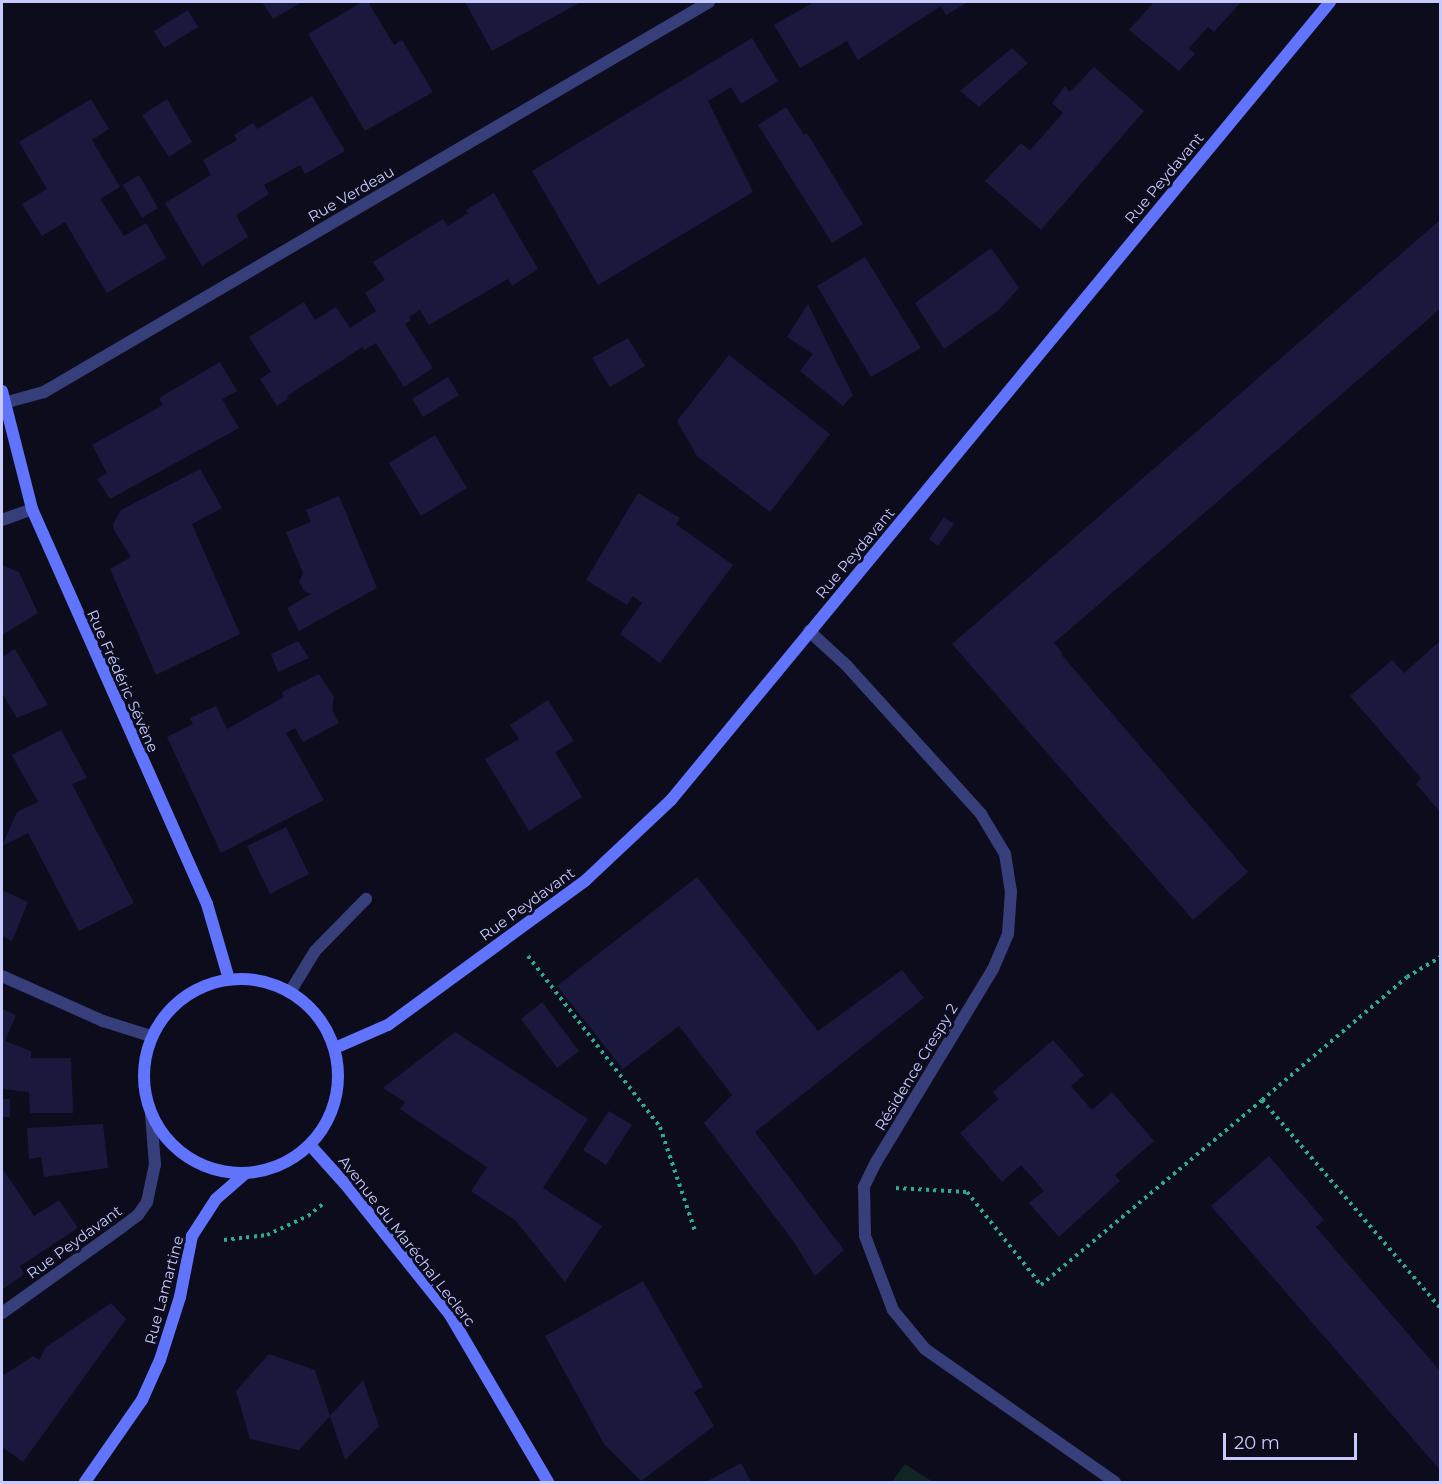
<!DOCTYPE html>
<meta charset="utf-8">
<style>
body{margin:0}
#map{position:relative;width:1442px;height:1484px;overflow:hidden;background:#0c0c1d;font-family:Montserrat,sans-serif}
div>[style]{position:absolute}
.green>*{inset:0;background:#0f2622}
.building>*{inset:0;background:#1a183d}
.path>*{height:4px;margin-top:-2px;transform-origin:0;background:repeating-linear-gradient(90deg,#2eac91 0 3px,transparent 0 7.5px)}
.lane>*{height:12px;margin:-6px;padding:0 6px;transform-origin:6px;border-radius:6px;background:#373f7b}
.street>*{height:12px;margin:-6px;padding:0 6px;transform-origin:6px;border-radius:6px;background:#373f7b}
.secondary>*{height:12px;margin:-6px;padding:0 6px;transform-origin:6px;border-radius:6px;background:#6074fd}
.secondary>.ring{margin:-6px;padding:0;box-sizing:content-box;background:none;border:12px solid #6074fd;border-radius:50%}
span{translate:-50% -50%;white-space:nowrap;text-align:center;line-height:1.15;-webkit-text-stroke:6px #0c0c1d;paint-order:stroke}
.street-label{font-size:15px;color:#c8cafe}
.frame{position:absolute;inset:0;border:3px solid #c8cafe;pointer-events:none}
.scale{position:absolute;left:1223px;top:1433px;width:134px;height:27px;box-sizing:border-box;border:3px solid #c8cafe;border-top:0;padding-left:8px;font-size:18px;line-height:21px;white-space:nowrap;color:#c8cafe;-webkit-text-stroke:4px #0c0c1d;paint-order:stroke}
</style>
<div id="map">
<div class="green">
<i style="clip-path:polygon(905px 1464px,933px 1482px,892px 1482px)"></i>
</div>
<div class="building">
<i style="clip-path:polygon(262px 2px,302px 2px,273px 19px)"></i>
<i style="clip-path:polygon(362px 2px,368px 2px,394px 45px,402px 40px,433px 92px,365px 131px,308px 34px)"></i>
<i style="clip-path:polygon(465px 2px,581px 2px,492px 51px)"></i>
<i style="clip-path:polygon(814px 2px,968px 2px,946px 15px,941px 6px,858px 60px,847px 41px,800px 68px,774px 25px)"></i>
<i style="clip-path:polygon(1154px 2px,1241px 2px,1214px 32px,1208px 27px,1189px 48px,1195px 54px,1179px 71px,1129px 30px)"></i>
<i style="clip-path:polygon(188px 10px,198px 27px,164px 48px,154px 31px)"></i>
<i style="clip-path:polygon(752px 38px,778px 81px,741px 104px,731px 87px,708px 101px,753px 192px,598px 285px,532px 171px)"></i>
<i style="clip-path:polygon(1012px 48px,1028px 63px,979px 107px,960px 91px)"></i>
<i style="clip-path:polygon(1094px 67px,1144px 111px,1041px 230px,985px 181px,1021px 143px,1030px 150px,1063px 113px,1052px 103px,1065px 86px,1070px 92px)"></i>
<i style="clip-path:polygon(312px 96px,345px 151px,305px 174px,300px 165px,264px 185px,269px 194px,236px 215px,248px 237px,202px 266px,165px 203px,211px 175px,203px 160px,237px 140px,234px 135px,253px 123px,257px 129px)"></i>
<i style="clip-path:polygon(91px 99px,109px 129px,92px 140px,120px 187px,100px 199px,124px 236px,146px 223px,166px 258px,107px 293px,65px 222px,42px 236px,22px 204px,47px 189px,19px 142px)"></i>
<i style="clip-path:polygon(167px 99px,192px 142px,169px 157px,142px 115px)"></i>
<i style="clip-path:polygon(786px 107px,804px 135px,807px 133px,863px 224px,832px 243px,758px 125px)"></i>
<i style="clip-path:polygon(139px 175px,158px 208px,142px 218px,123px 185px)"></i>
<i style="clip-path:polygon(494px 193px,538px 269px,512px 286px,508px 279px,429px 325px,420px 310px,409px 317px,411px 320px,405px 324px,433px 368px,404px 387px,376px 343px,364px 350px,362px 347px,341px 361px,287px 396px,289px 398px,277px 406px,260px 379px,271px 372px,249px 337px,304px 302px,315px 320px,336px 307px,350px 328px,376px 311px,365px 293px,385px 280px,373px 262px,443px 219px,448px 226px,468px 213px,466px 210px)"></i>
<i style="clip-path:polygon(1440px 220px,1440px 309px,1054px 643px,1062px 653px,1061px 654px,1248px 872px,1193px 920px,952px 644px)"></i>
<i style="clip-path:polygon(991px 248px,1019px 288px,999px 310px,944px 349px,915px 303px)"></i>
<i style="clip-path:polygon(865px 257px,921px 348px,871px 377px,817px 286px)"></i>
<i style="clip-path:polygon(808px 304px,853px 395px,843px 406px,800px 371px,813px 354px,787px 337px)"></i>
<i style="clip-path:polygon(628px 338px,645px 366px,610px 387px,592px 358px)"></i>
<i style="clip-path:polygon(729px 355px,830px 434px,770px 512px,697px 456px,677px 421px)"></i>
<i style="clip-path:polygon(220px 362px,237px 391px,222px 399px,239px 428px,110px 499px,97px 479px,107px 473px,92px 445px,163px 405px,159px 398px)"></i>
<i style="clip-path:polygon(448px 377px,459px 395px,423px 417px,412px 399px)"></i>
<i style="clip-path:polygon(435px 435px,467px 488px,421px 516px,389px 463px)"></i>
<i style="clip-path:polygon(200px 469px,222px 508px,192px 524px,240px 634px,156px 675px,110px 569px,131px 557px,114px 530px,113px 524px,121px 510px)"></i>
<i style="clip-path:polygon(638px 493px,680px 518px,676px 524px,733px 565px,660px 663px,620px 634px,642px 603px,633px 596px,627px 605px,586px 580px)"></i>
<i style="clip-path:polygon(339px 496px,377px 588px,299px 631px,287px 608px,311px 594px,304px 591px,299px 582px,303px 573px,286px 532px,311px 522px,306px 510px)"></i>
<i style="clip-path:polygon(944px 517px,954px 524px,938px 546px,929px 539px)"></i>
<i style="clip-path:polygon(2px 565px,19px 572px,38px 613px,2px 635px)"></i>
<i style="clip-path:polygon(298px 641px,309px 658px,278px 672px,271px 654px)"></i>
<i style="clip-path:polygon(1440px 641px,1440px 812px,1416px 784px,1421px 778px,1350px 696px,1392px 660px,1404px 673px)"></i>
<i style="clip-path:polygon(15px 649px,48px 705px,17px 718px,2px 693px,2px 657px)"></i>
<i style="clip-path:polygon(319px 674px,334px 697px,332px 710px,339px 723px,303px 742px,295px 728px,286px 733px,324px 800px,221px 853px,167px 737px,193px 724px,190px 718px,216px 706px,227px 729px,284px 697px,282px 692px)"></i>
<i style="clip-path:polygon(548px 700px,574px 741px,555px 752px,582px 797px,529px 831px,485px 759px,519px 739px,510px 725px)"></i>
<i style="clip-path:polygon(61px 730px,87px 778px,72px 784px,134px 903px,79px 931px,28px 833px,2px 846px,17px 812px,38px 802px,12px 755px)"></i>
<i style="clip-path:polygon(286px 827px,309px 874px,270px 894px,247px 846px)"></i>
<i style="clip-path:polygon(697px 877px,818px 1031px,902px 970px,924px 998px,755px 1132px,844px 1250px,815px 1276px,794px 1242px,704px 1123px,732px 1095px,679px 1026px,623px 1069px,557px 986px)"></i>
<i style="clip-path:polygon(2px 890px,28px 902px,12px 941px,2px 936px)"></i>
<i style="clip-path:polygon(542px 1002px,579px 1051px,557px 1068px,521px 1019px)"></i>
<i style="clip-path:polygon(2px 1009px,16px 1015px,5px 1041px,31px 1051px,31px 1058px,71px 1058px,73px 1113px,30px 1113px,29px 1092px,2px 1089px)"></i>
<i style="clip-path:polygon(455px 1032px,588px 1119px,543px 1188px,602px 1226px,565px 1282px,515px 1220px,471px 1191px,487px 1167px,400px 1109px,405px 1102px,383px 1088px)"></i>
<i style="clip-path:polygon(1053px 1040px,1084px 1075px,1071px 1086px,1092px 1110px,1112px 1092px,1154px 1141px,1115px 1175px,1120px 1181px,1059px 1237px,1029px 1203px,1044px 1191px,1021px 1165px,1002px 1182px,960px 1133px,999px 1099px,993px 1092px)"></i>
<i style="clip-path:polygon(2px 1099px,10px 1099px,10px 1117px,2px 1117px)"></i>
<i style="clip-path:polygon(609px 1111px,632px 1125px,606px 1165px,583px 1150px)"></i>
<i style="clip-path:polygon(103px 1124px,108px 1168px,44px 1177px,41px 1157px,29px 1159px,27px 1128px)"></i>
<i style="clip-path:polygon(1269px 1156px,1324px 1220px,1316px 1227px,1440px 1371px,1440px 1470px,1211px 1206px)"></i>
<i style="clip-path:polygon(4px 1171px,34px 1216px,59px 1200px,78px 1228px,20px 1266px,24px 1274px,2px 1290px,2px 1172px)"></i>
<i style="clip-path:polygon(643px 1281px,703px 1387px,694px 1392px,714px 1426px,641px 1481px,604px 1444px,545px 1336px)"></i>
<i style="clip-path:polygon(111px 1303px,126px 1319px,23px 1462px,2px 1447px,2px 1376px,33px 1356px,39px 1360px,46px 1347px)"></i>
<i style="clip-path:polygon(269px 1354px,315px 1370px,330px 1416px,299px 1450px,250px 1439px,236px 1391px)"></i>
<i style="clip-path:polygon(363px 1380px,379px 1426px,345px 1460px,330px 1416px)"></i>
<i style="clip-path:polygon(741px 1463px,751px 1482px,706px 1482px)"></i>
</div>
<div class="path">
<i style="left:528px;top:956px;width:216px;rotate:52.3deg"></i>
<i style="left:660px;top:1127px;width:110px;rotate:71.4deg"></i>
<i style="left:1262px;top:1100px;width:190px;rotate:-40.3deg"></i>
<i style="left:1407px;top:977px;width:39px;rotate:-31deg"></i>
<i style="left:896px;top:1188px;width:71px;rotate:3.2deg"></i>
<i style="left:967px;top:1192px;width:119px;rotate:51.5deg"></i>
<i style="left:1041px;top:1285px;width:288px;rotate:-39.9deg"></i>
<i style="left:1262px;top:1100px;width:274px;rotate:49.4deg"></i>
<i style="left:224px;top:1240px;width:43px;rotate:-6.6deg"></i>
<i style="left:267px;top:1235px;width:45px;rotate:-24.9deg"></i>
<i style="left:308px;top:1216px;width:21px;rotate:-39deg"></i>
</div>
<div class="lane">
<i style="left:809px;top:631px;width:52px;rotate:42.6deg"></i>
<i style="left:847px;top:666px;width:200px;rotate:47.8deg"></i>
<i style="left:981px;top:814px;width:47px;rotate:59deg"></i>
<i style="left:1005px;top:854px;width:37px;rotate:81deg"></i>
<i style="left:1011px;top:891px;width:43px;rotate:94deg"></i>
<i style="left:1008px;top:934px;width:38px;rotate:113deg"></i>
<i style="left:993px;top:969px;width:226px;rotate:121.2deg"></i>
<i style="left:876px;top:1162px;width:28px;rotate:116deg"></i>
<i style="left:864px;top:1187px;width:49px;rotate:88.8deg"></i>
<i style="left:865px;top:1236px;width:79px;rotate:69.3deg"></i>
<i style="left:893px;top:1310px;width:50px;rotate:50.6deg"></i>
<i style="left:925px;top:1349px;width:232px;rotate:35deg"></i>
<i style="left:290px;top:992px;width:48px;rotate:-58.6deg"></i>
<i style="left:315px;top:951px;width:73px;rotate:-45.6deg"></i>
</div>
<div class="street">
<i style="left:4px;top:403px;width:41px;rotate:-15.4deg"></i>
<i style="left:44px;top:392px;width:771px;rotate:-30.39deg"></i>
<i style="left:2px;top:520px;width:32px;rotate:-20deg"></i>
<i style="left:2px;top:976px;width:111px;rotate:24deg"></i>
<i style="left:103px;top:1021px;width:50px;rotate:17.4deg"></i>
<i style="left:2px;top:1313px;width:148px;rotate:-35.6deg"></i>
<i style="left:122px;top:1227px;width:20px;rotate:-37deg"></i>
<i style="left:138px;top:1215px;width:16px;rotate:-55deg"></i>
<i style="left:147px;top:1202px;width:38px;rotate:-78deg"></i>
<i style="left:155px;top:1165px;width:51px;rotate:-94.5deg"></i>
</div>
<div class="secondary">
<i style="left:2px;top:391px;width:122px;rotate:75.7deg"></i>
<i style="left:32px;top:509px;width:432px;rotate:66.1deg"></i>
<i style="left:207px;top:904px;width:78px;rotate:73.7deg"></i>
<i class="ring" style="left:144px;top:979px;width:182px;height:182px"></i>
<i style="left:335px;top:1048px;width:58px;rotate:-23.5deg"></i>
<i style="left:388px;top:1025px;width:245px;rotate:-36.2deg"></i>
<i style="left:586px;top:880px;width:117px;rotate:-43.3deg"></i>
<i style="left:671px;top:800px;width:1035px;rotate:-50.45deg"></i>
<i style="left:310px;top:1145px;width:54px;rotate:48deg"></i>
<i style="left:346px;top:1185px;width:166px;rotate:51.3deg"></i>
<i style="left:450px;top:1315px;width:194px;rotate:59.6deg"></i>
<i style="left:85px;top:1482px;width:100px;rotate:-55.2deg"></i>
<i style="left:142px;top:1400px;width:44px;rotate:-65.8deg"></i>
<i style="left:160px;top:1360px;width:66px;rotate:-72.4deg"></i>
<i style="left:180px;top:1297px;width:62px;rotate:-78.9deg"></i>
<i style="left:192px;top:1236px;width:44px;rotate:-57deg"></i>
<i style="left:216px;top:1199px;width:38px;rotate:-41deg"></i>
</div>
<div class="street-label">
<span style="left:1164px;top:178px;rotate:-50deg">Rue Peydavant</span>
<span style="left:351px;top:194px;rotate:-30deg">Rue Verdeau</span>
<span style="left:855px;top:553px;rotate:-50deg">Rue Peydavant</span>
<span style="left:123px;top:681px;rotate:66deg">Rue Frédéric Sévène</span>
<span style="left:527px;top:904px;rotate:-36deg">Rue Peydavant</span>
<span style="left:916px;top:1067px;rotate:-59deg">Résidence Crespy 2</span>
<span style="left:407px;top:1241px;rotate:52deg">Avenue du Maréchal Leclerc</span>
<span style="left:74px;top:1242px;rotate:-36deg">Rue Peydavant</span>
<span style="left:164px;top:1290px;rotate:-75deg">Rue Lamartine</span>
</div>
<div class="frame"></div>
<div class="scale">20 m</div>
</div>
